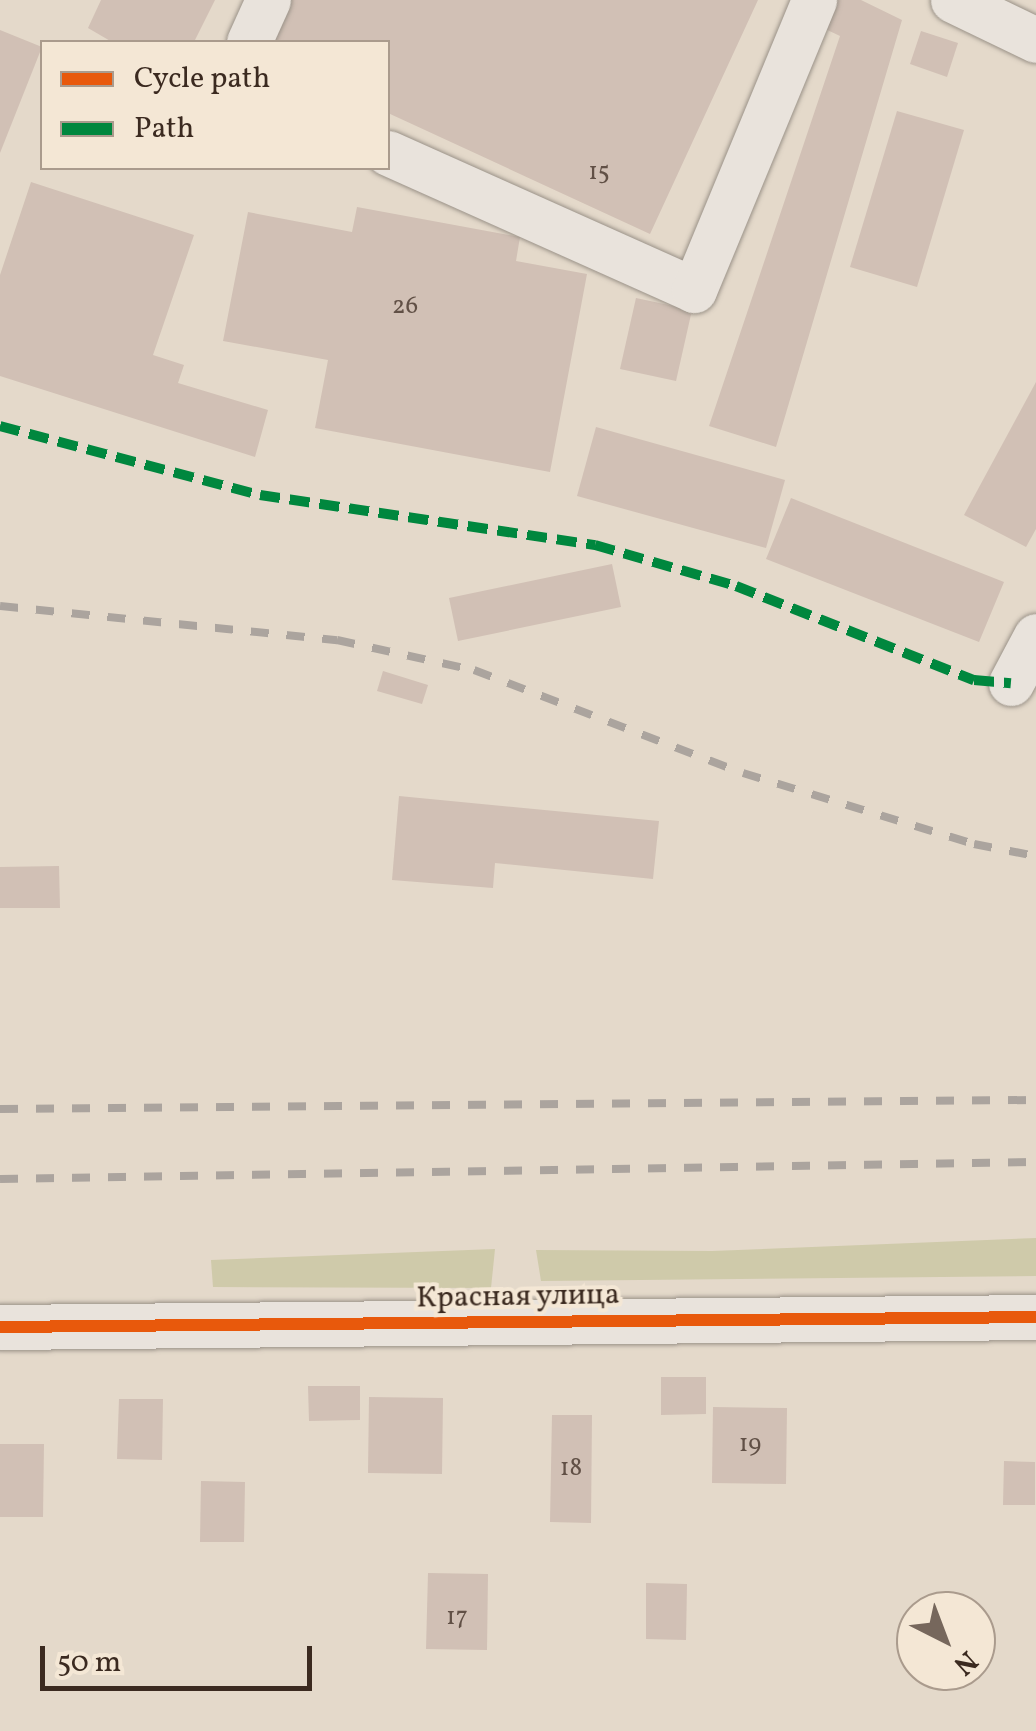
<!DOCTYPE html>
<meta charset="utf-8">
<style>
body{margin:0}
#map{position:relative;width:1036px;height:1731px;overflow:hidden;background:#e4d9ca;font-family:Vollkorn,serif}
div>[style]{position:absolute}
.green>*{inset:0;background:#cfcaaa}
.building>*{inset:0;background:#d1c0b5}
.roads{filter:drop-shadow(0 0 2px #9a9288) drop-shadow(0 0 2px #9a9288)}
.minor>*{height:45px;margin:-22.5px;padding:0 22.5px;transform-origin:22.5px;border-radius:22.5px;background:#e9e3dc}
.rail>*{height:8px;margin-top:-4px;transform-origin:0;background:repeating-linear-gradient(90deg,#aba49e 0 18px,transparent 0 36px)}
.quiet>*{height:10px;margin-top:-5px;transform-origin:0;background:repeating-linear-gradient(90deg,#00873e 0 20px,transparent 0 30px)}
.cycleway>*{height:12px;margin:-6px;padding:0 6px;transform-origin:6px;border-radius:6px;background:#e8590c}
span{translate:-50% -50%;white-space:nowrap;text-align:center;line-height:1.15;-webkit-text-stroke:8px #f4e7d5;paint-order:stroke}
.number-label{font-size:25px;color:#615046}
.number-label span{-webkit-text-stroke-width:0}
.street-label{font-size:30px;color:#3b2a20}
.legend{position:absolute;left:40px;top:40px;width:350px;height:130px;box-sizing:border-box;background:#f4e7d5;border:2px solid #aa9b8d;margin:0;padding:12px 18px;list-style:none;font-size:30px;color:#3b2a20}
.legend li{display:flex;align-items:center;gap:20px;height:50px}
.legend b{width:50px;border:2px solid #aa9b8d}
.north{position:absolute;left:896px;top:1591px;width:100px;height:100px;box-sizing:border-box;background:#f4e7d5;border:2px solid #aa9b8d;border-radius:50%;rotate:138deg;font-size:28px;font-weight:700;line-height:40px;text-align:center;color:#3b2a20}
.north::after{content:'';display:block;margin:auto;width:35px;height:45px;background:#76675c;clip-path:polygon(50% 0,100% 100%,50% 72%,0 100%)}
.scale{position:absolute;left:40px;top:1646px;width:272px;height:45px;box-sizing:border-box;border:5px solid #3b2a20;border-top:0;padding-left:12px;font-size:30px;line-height:35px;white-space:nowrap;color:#3b2a20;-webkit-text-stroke:8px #f4e7d5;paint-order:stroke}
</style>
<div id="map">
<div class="green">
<i style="clip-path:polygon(1036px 1238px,1036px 1276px,541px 1281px,536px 1250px,712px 1251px)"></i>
<i style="clip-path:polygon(495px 1249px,491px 1288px,213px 1287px,211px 1260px)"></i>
</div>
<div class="building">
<i style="clip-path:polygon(101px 0,215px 0,194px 42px,112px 42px,88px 28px)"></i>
<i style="clip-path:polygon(282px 0,758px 0,650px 234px,388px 113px,388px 42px,262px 42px)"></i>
<i style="clip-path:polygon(828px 0,861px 0,902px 20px,776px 447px,709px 426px,840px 36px,819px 26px)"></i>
<i style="clip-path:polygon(0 30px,42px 47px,0 153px)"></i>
<i style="clip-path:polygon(921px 31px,958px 43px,947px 77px,910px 64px)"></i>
<i style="clip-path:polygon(897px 111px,964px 130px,917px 287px,850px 267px)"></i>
<i style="clip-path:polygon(31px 182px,194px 235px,153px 355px,184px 365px,178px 383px,268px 410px,255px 457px,0 376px,0 275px)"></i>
<i style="clip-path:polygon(357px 207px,520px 237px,516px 261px,587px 274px,550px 472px,315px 428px,328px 360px,223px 341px,248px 212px,352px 232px)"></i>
<i style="clip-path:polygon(636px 298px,692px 310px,676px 381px,620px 369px)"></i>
<i style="clip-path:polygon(1036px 382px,1036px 529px,1026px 547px,964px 515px)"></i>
<i style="clip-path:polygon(596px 427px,785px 480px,766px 548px,577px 496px)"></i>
<i style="clip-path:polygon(791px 498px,1004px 582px,979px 642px,766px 559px)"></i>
<i style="clip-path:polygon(612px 564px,621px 607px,458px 641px,449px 598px)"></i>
<i style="clip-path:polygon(383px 671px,428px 685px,422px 704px,377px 691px)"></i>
<i style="clip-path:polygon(399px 796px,659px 821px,653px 879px,495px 863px,493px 888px,392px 880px)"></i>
<i style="clip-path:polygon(59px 866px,60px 908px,0 908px,0 867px)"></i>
<i style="clip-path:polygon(661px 1377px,706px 1377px,706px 1414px,661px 1415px)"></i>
<i style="clip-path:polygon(308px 1386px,360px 1386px,360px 1420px,309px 1421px)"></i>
<i style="clip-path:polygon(369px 1397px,443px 1398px,442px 1474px,368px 1473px)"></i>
<i style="clip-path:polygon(119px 1399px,163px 1399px,162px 1460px,117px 1459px)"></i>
<i style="clip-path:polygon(713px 1407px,787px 1408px,786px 1484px,712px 1483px)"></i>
<i style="clip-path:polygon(552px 1415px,592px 1415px,591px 1523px,550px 1522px)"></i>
<i style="clip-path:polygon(0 1444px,44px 1444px,43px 1517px,0 1517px)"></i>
<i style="clip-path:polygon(1004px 1461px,1035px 1462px,1035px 1505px,1003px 1505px)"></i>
<i style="clip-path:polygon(201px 1481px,245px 1482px,244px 1542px,200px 1542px)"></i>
<i style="clip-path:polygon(428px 1573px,488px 1574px,487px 1650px,426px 1649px)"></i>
<i style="clip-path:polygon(646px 1583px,687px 1584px,686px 1640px,646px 1639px)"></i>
</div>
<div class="roads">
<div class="minor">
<i style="left:953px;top:0;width:92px;rotate:25.7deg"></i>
<i style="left:249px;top:42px;width:46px;rotate:-65.7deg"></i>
<i style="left:388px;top:153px;width:335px;rotate:24.1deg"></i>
<i style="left:694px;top:290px;width:314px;rotate:-67.5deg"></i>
<i style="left:1011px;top:683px;width:53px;rotate:-62deg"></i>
<i style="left:0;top:1327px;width:1036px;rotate:-0.55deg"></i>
</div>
</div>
<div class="rail">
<i style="left:0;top:606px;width:339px;rotate:5.8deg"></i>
<i style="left:337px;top:640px;width:140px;rotate:12.4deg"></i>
<i style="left:474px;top:670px;width:288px;rotate:21deg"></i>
<i style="left:743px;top:773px;width:242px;rotate:17.1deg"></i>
<i style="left:974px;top:844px;width:63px;rotate:11deg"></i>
<i style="left:0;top:1109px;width:1036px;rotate:-0.5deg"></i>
<i style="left:0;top:1179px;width:1036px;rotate:-0.94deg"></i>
</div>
<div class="quiet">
<i style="left:0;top:426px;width:269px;rotate:14.9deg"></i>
<i style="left:260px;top:495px;width:339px;rotate:8.5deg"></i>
<i style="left:595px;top:545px;width:147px;rotate:16.2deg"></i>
<i style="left:736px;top:586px;width:256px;rotate:21.6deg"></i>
<i style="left:974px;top:680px;width:37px;rotate:5deg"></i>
</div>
<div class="cycleway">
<i style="left:0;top:1327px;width:1036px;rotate:-0.55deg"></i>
</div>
<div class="number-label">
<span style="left:599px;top:173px">15</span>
<span style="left:405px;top:307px">26</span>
<span style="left:750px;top:1445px">19</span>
<span style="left:571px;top:1469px">18</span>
<span style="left:457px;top:1618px">17</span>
</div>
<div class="street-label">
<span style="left:518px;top:1297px;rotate:-1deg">Красная улица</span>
</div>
<ul class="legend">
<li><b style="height:12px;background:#e8590c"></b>Cycle path</li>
<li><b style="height:12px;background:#00873e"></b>Path</li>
</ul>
<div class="north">N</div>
<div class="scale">50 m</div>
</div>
